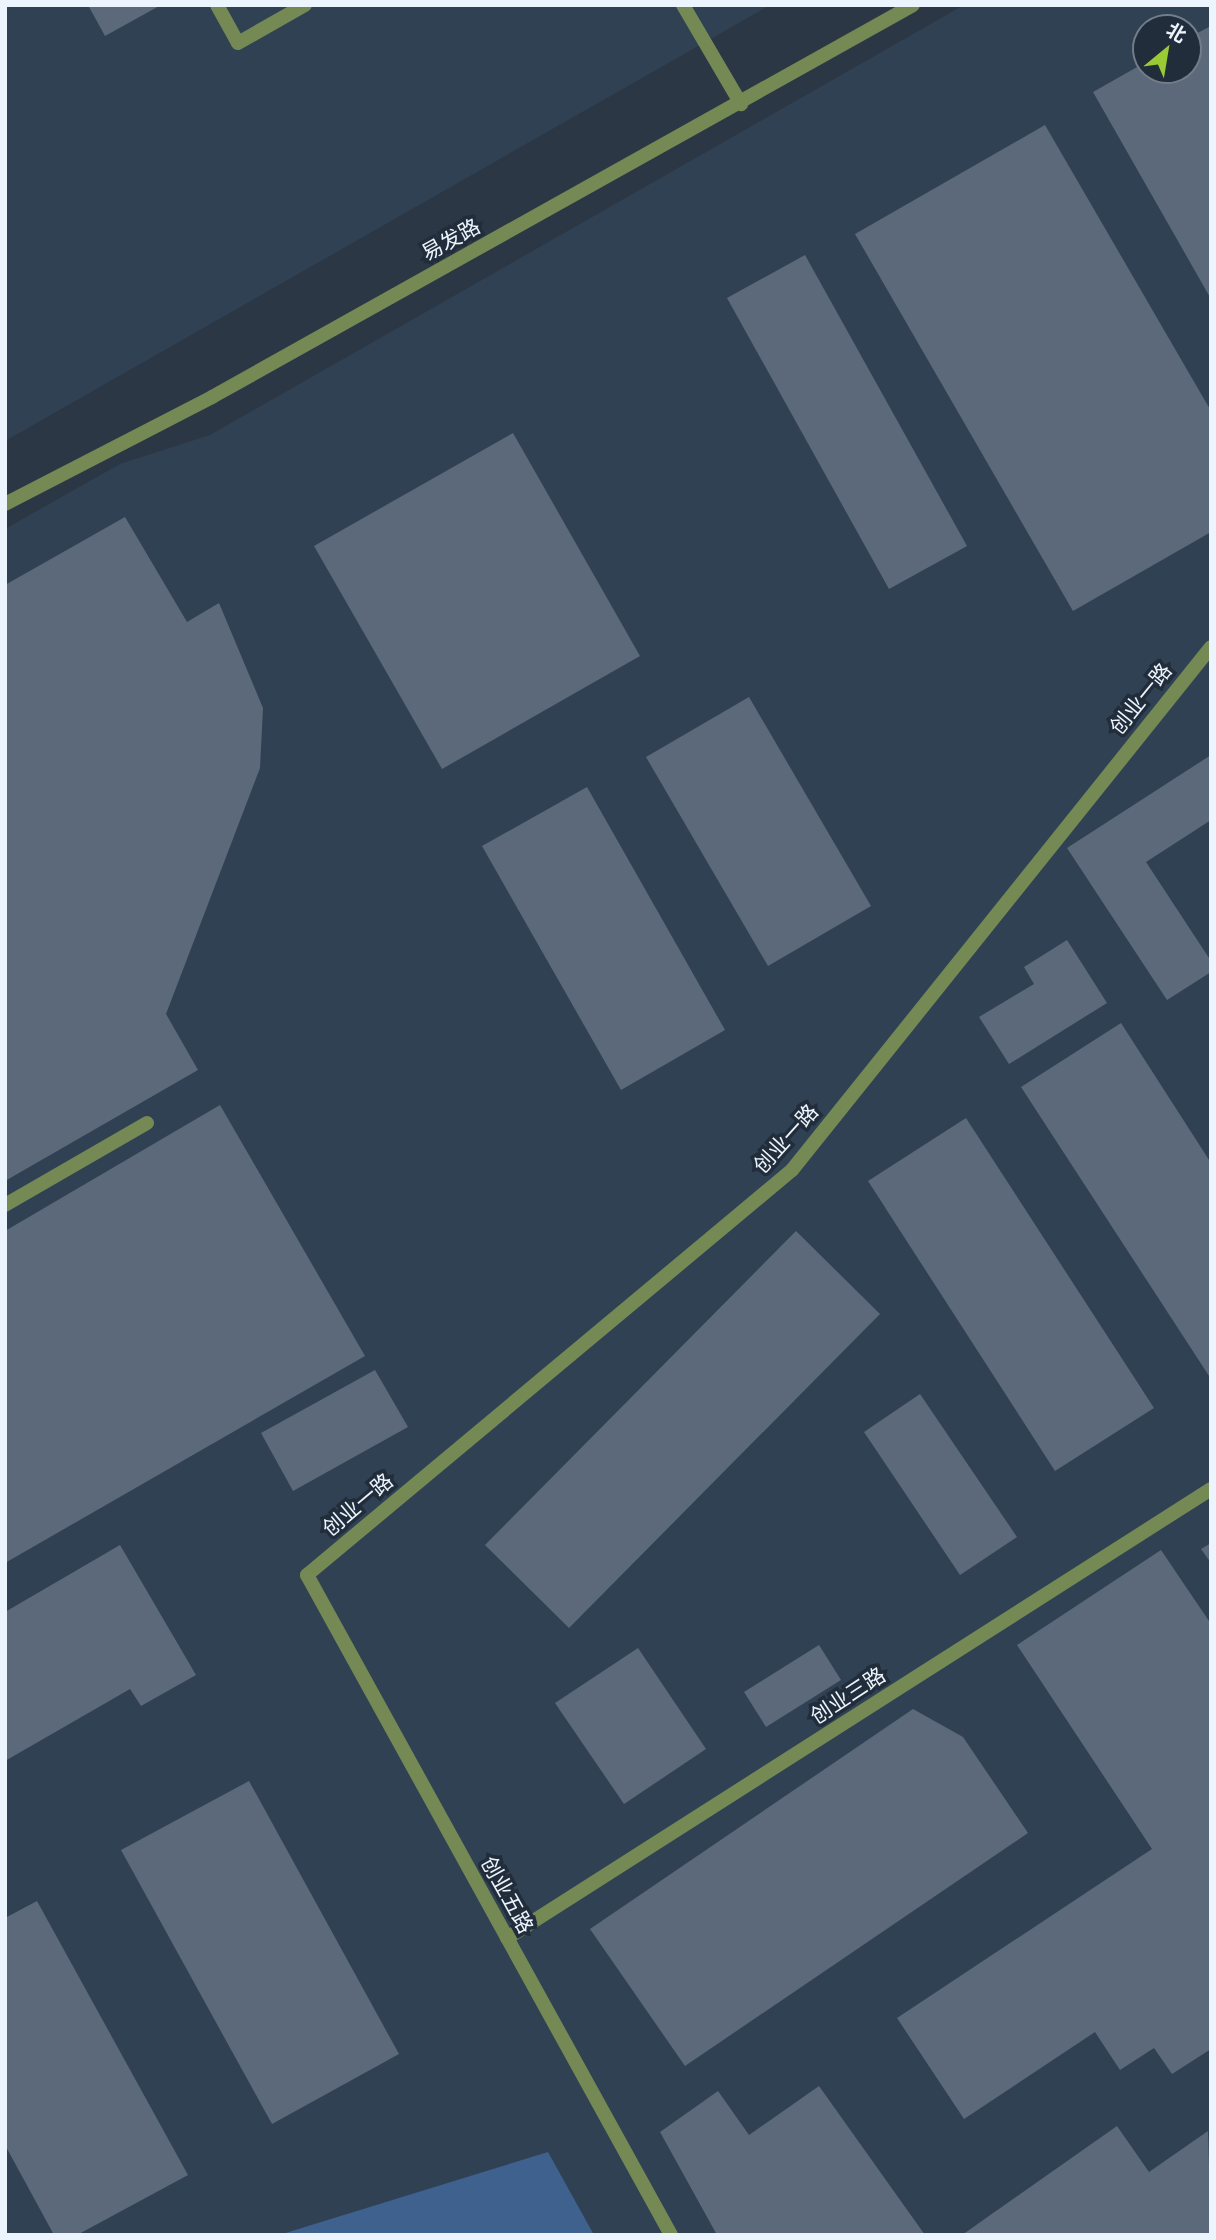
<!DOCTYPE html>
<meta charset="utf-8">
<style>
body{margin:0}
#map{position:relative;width:1216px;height:2240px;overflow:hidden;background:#2b3745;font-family:Raleway,"Noto Sans SC",sans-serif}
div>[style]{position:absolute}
.built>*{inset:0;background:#314154}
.green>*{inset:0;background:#3e618d}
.building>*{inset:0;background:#5c697a}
.lane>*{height:14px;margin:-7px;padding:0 7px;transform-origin:7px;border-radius:7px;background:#748953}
.street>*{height:14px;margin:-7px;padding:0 7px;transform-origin:7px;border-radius:7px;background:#748953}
span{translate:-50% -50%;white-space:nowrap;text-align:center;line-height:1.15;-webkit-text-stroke:7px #212d3b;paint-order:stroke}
.street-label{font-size:21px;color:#ecf4fd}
.frame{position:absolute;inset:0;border:7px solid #ecf4fd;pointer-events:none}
.north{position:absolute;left:1132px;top:14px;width:70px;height:70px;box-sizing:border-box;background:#212d3b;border:2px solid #727d89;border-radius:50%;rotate:30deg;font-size:19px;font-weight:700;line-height:28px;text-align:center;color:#ecf4fd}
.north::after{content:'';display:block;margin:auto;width:24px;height:32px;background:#9acb34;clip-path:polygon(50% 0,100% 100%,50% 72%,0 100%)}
</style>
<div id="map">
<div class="built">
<i style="clip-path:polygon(5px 5px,770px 5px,5px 441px)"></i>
<i style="clip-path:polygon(evenodd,964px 5px,1211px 5px,1211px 2235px,5px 2235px,5px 529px,120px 464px,210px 435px,964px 5px,1146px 28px,1188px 28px,1188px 70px,1146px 70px,1146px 28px)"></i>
</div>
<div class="green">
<i style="clip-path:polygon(548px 2152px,594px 2235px,279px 2235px)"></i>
</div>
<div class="building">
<i style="clip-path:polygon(88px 5px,161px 5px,105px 36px)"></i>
<i style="clip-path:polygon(1211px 26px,1211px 299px,1093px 92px,1146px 62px,1146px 70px,1188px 70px,1188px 38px)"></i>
<i style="clip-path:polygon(1045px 125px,1211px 411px,1211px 532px,1073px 611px,855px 234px)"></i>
<i style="clip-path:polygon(805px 255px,967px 546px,889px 589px,727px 298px)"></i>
<i style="clip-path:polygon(513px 433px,640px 656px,442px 769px,314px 546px)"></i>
<i style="clip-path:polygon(125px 517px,187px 622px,219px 603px,263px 708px,260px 768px,166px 1014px,198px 1070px,5px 1181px,5px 585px)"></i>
<i style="clip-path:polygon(749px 697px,871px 906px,768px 966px,646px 757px)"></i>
<i style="clip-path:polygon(1211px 755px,1211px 820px,1146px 862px,1211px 961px,1211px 972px,1167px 1000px,1067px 848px)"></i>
<i style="clip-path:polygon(587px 787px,725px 1030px,621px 1090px,482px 846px)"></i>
<i style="clip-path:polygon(1067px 940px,1107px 1003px,1009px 1064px,979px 1017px,1034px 984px,1024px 967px)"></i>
<i style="clip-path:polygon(1121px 1023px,1211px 1163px,1211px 1379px,1021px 1087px)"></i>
<i style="clip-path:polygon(220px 1105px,365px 1356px,5px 1563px,5px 1231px)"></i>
<i style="clip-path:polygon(966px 1118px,1154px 1408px,1055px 1471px,868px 1181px)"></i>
<i style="clip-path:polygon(796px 1231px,880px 1314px,569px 1628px,485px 1545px)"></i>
<i style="clip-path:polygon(375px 1370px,408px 1427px,293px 1491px,261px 1433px)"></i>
<i style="clip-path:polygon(920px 1394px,1017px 1537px,960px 1575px,864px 1432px)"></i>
<i style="clip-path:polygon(1211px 1543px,1211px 1563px,1201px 1549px)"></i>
<i style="clip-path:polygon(120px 1545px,196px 1675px,141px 1706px,130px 1689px,5px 1761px,5px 1612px)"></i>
<i style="clip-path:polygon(1161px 1550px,1211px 1624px,1211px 2049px,1172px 2074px,1154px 2048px,1120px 2070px,1095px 2032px,964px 2119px,897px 2018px,1152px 1849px,1017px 1645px)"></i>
<i style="clip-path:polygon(819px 1645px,841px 1680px,766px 1727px,744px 1692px)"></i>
<i style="clip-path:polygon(638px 1648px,706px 1749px,624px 1804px,555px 1703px)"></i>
<i style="clip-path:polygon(913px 1709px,963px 1737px,1028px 1833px,685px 2066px,590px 1929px)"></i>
<i style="clip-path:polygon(249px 1781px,399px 2054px,272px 2124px,121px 1850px)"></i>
<i style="clip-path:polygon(37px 1901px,188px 2175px,77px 2235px,54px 2235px,5px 2145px,5px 1918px)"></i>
<i style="clip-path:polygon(819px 2086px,925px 2235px,717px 2235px,660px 2132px,718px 2091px,749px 2135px)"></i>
<i style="clip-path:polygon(1117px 2126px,1149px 2172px,1208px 2131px,1211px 2235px,962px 2235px)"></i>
</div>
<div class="lane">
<i style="left:217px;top:5px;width:43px;rotate:61.1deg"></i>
<i style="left:238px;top:43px;width:77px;rotate:-29.6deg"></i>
<i style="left:683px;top:5px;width:115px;rotate:59.6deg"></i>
<i style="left:5px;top:1205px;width:164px;rotate:-30deg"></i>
<i style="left:307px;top:1575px;width:632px;rotate:-39.86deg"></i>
<i style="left:792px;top:1170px;width:670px;rotate:-51.3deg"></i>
</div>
<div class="street">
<i style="left:5px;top:504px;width:233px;rotate:-27.3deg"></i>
<i style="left:212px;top:397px;width:803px;rotate:-29.21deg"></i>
<i style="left:307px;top:1575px;width:754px;rotate:61.12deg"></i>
<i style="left:507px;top:1938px;width:835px;rotate:-32.53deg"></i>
</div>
<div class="street-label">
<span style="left:451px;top:240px;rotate:-29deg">易发路</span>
<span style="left:1141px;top:699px;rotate:-51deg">创业一路</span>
<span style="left:786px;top:1139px;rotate:-48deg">创业一路</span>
<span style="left:358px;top:1505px;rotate:-40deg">创业一路</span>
<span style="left:848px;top:1696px;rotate:-33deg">创业三路</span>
<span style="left:507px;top:1895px;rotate:61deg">创业五路</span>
</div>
<div class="frame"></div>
<div class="north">北</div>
</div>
